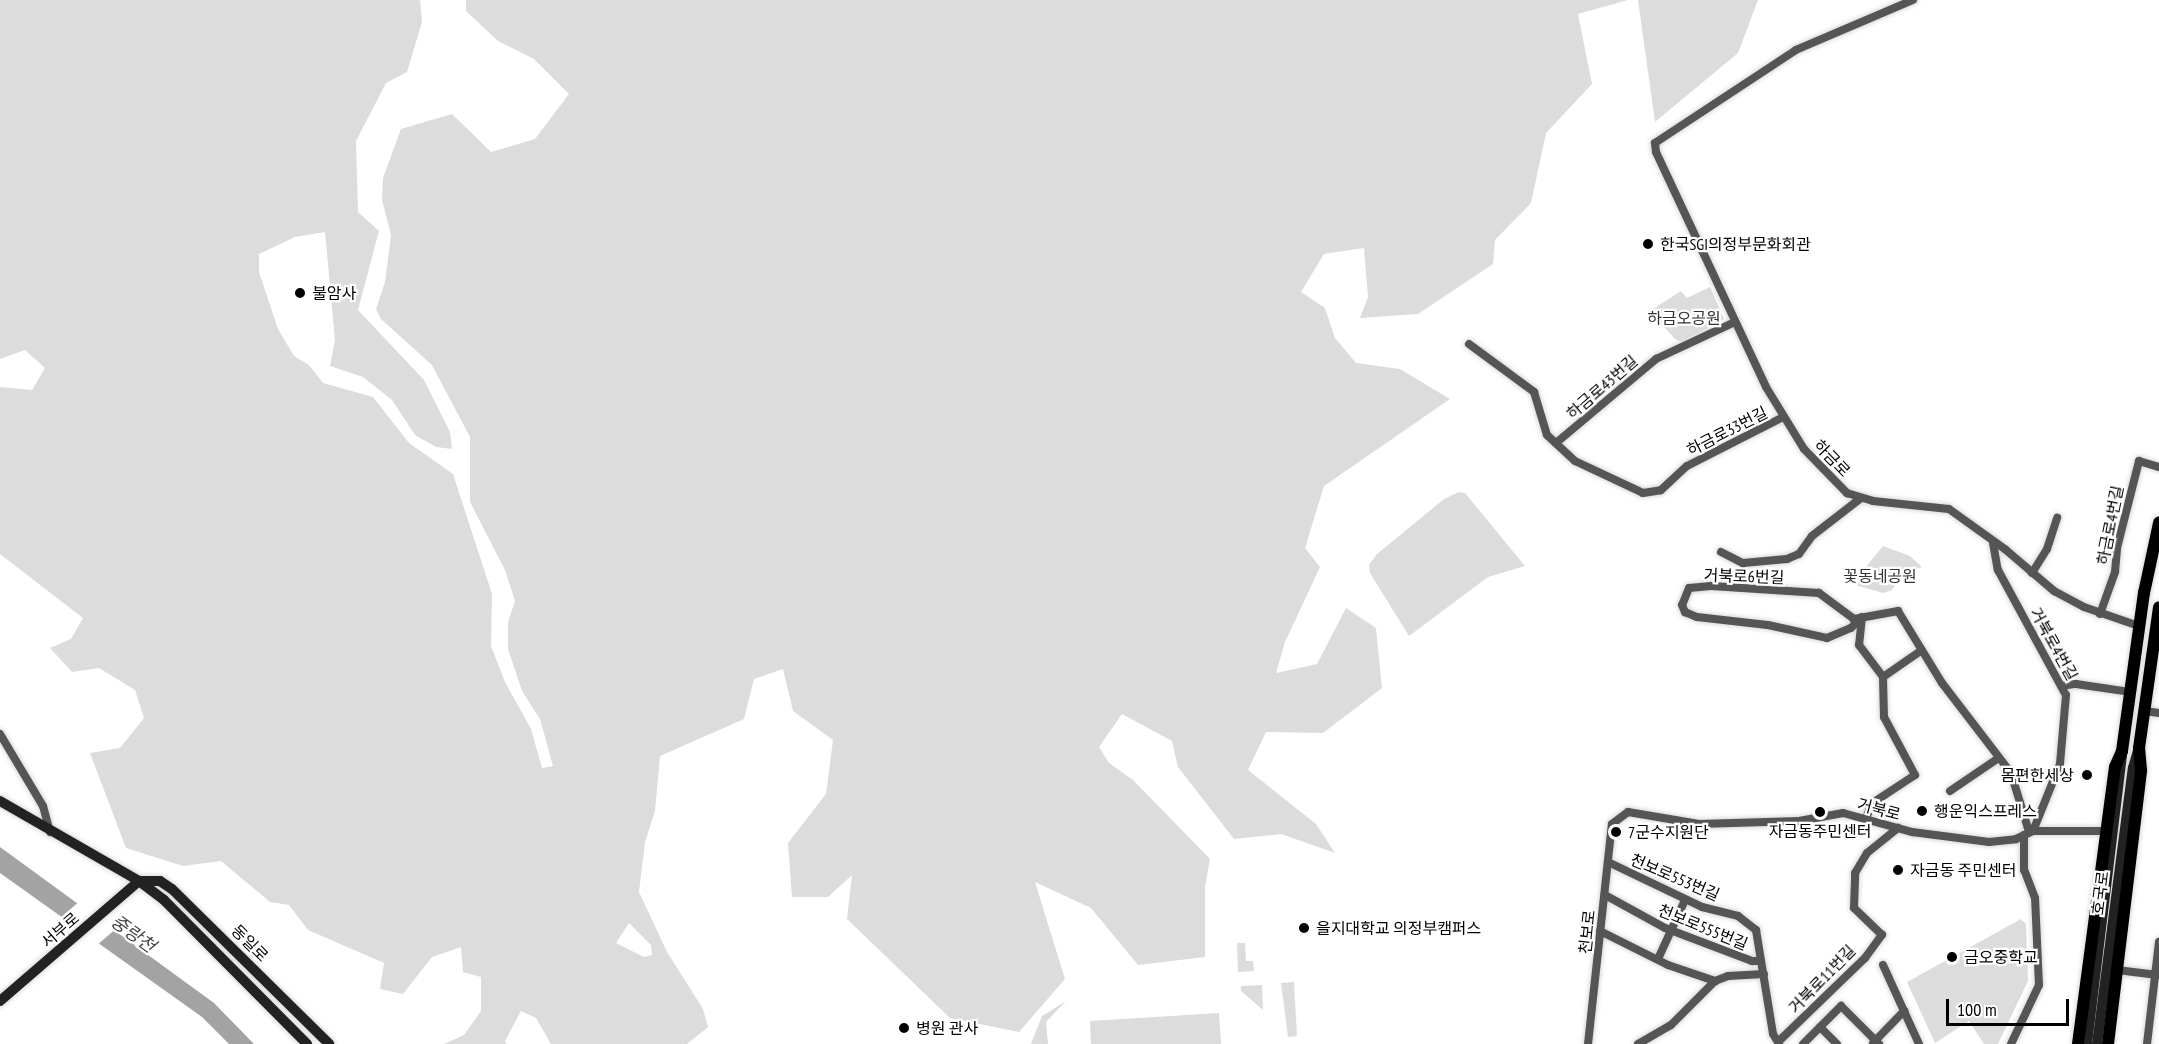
<!DOCTYPE html>
<meta charset="utf-8">
<style>
body{margin:0}
#map{position:relative;width:2159px;height:1044px;overflow:hidden;background:#fff;font-family:"PT Sans Narrow","Noto Sans KR",sans-serif}
div>[style]{position:absolute}
.green>*{inset:0;background:#dcdcdc}
.water>*{inset:0;background:#a3a3a3}
.pier>*{inset:0;background:#fff}
.roads{filter:drop-shadow(0 0 2px #dbdbdb) drop-shadow(0 0 2px #dbdbdb)}
.street>*{height:8px;margin:-4px;padding:0 4px;transform-origin:4px;border-radius:4px;background:#555}
.secondary>*{height:10px;margin:-5px;padding:0 5px;transform-origin:5px;border-radius:5px;background:#222}
.primary>*{height:12px;margin:-6px;padding:0 6px;transform-origin:6px;border-radius:6px;background:#000}
.dots>*{width:16px;height:16px;translate:-50% -50%;box-sizing:border-box;border:3px solid #fff;border-radius:50%}
span{translate:-50% -50%;white-space:nowrap;text-align:center;line-height:1.15;-webkit-text-stroke:4.5px #fff;paint-order:stroke}
.poi-label{font-size:16px;color:#000}
.left{translate:0 -50%;text-align:left}
.right{translate:-100% -50%;text-align:right}
.park-label{font-size:16px;color:#333}
.street-label{font-size:16px;color:#000}
.water-label{font-size:18px;color:#444;font-style:italic}
.scale{position:absolute;left:1946px;top:999px;width:123px;height:27px;box-sizing:border-box;border:3px solid #000;border-top:0;padding-left:8px;font-size:18px;line-height:21px;white-space:nowrap;color:#000;-webkit-text-stroke:4px #fff;paint-order:stroke}
</style>
<div id="map">
<div class="green">
<i style="clip-path:polygon(evenodd,0 0,420px 0,422px 22px,407px 72px,386px 83px,356px 141px,358px 212px,379px 231px,358px 310px,424px 380px,450px 432px,452px 449px,436px 447px,415px 435px,392px 400px,363px 377px,330px 366px,335px 340px,325px 232px,295px 237px,259px 254px,259px 272px,278px 329px,294px 356px,309px 365px,323px 383px,373px 397px,409px 443px,453px 474px,492px 594px,491px 646px,505px 682px,531px 729px,542px 768px,553px 766px,540px 719px,522px 691px,508px 649px,508px 622px,515px 601px,505px 570px,470px 502px,470px 437px,432px 365px,381px 319px,376px 309px,385px 282px,391px 235px,382px 200px,383px 178px,401px 129px,452px 114px,491px 152px,535px 139px,569px 94px,534px 59px,498px 41px,466px 11px,466px 0,1628px 0,1578px 14px,1592px 84px,1546px 133px,1531px 203px,1495px 240px,1493px 264px,1418px 314px,1360px 318px,1368px 297px,1364px 248px,1324px 254px,1301px 292px,1325px 308px,1335px 338px,1356px 363px,1400px 369px,1450px 399px,1324px 486px,1305px 548px,1320px 567px,1285px 642px,1276px 673px,1317px 664px,1346px 608px,1376px 628px,1382px 688px,1323px 733px,1266px 732px,1248px 770px,1316px 824px,1335px 853px,1281px 834px,1234px 839px,1178px 767px,1172px 741px,1122px 714px,1099px 747px,1109px 763px,1133px 780px,1210px 859px,1205px 887px,1205px 957px,1138px 965px,1091px 908px,1035px 882px,1065px 979px,1019px 1032px,950px 1018px,847px 919px,852px 875px,828px 897px,792px 897px,788px 843px,826px 794px,833px 740px,793px 711px,783px 669px,754px 679px,744px 719px,660px 756px,655px 811px,645px 842px,639px 892px,667px 952px,703px 1009px,708px 1027px,687px 1044px,551px 1044px,536px 1018px,521px 1011px,505px 1041px,507px 1044px,444px 1044px,464px 1035px,481px 1011px,481px 977px,463px 972px,461px 947px,432px 957px,403px 994px,380px 989px,384px 963px,308px 930px,289px 905px,270px 902px,221px 861px,183px 866px,126px 848px,90px 753px,120px 748px,144px 718px,135px 690px,99px 668px,72px 672px,50px 648px,71px 639px,83px 618px,0 554px,0 387px,32px 390px,45px 368px,25px 350px,0 359px,0 0,629px 923px,651px 945px,652px 955px,644px 957px,616px 943px,629px 923px)"></i>
<i style="clip-path:polygon(1638px 0,1758px 0,1738px 53px,1655px 122px)"></i>
<i style="clip-path:polygon(1710px 287px,1724px 319px,1682px 342px,1675px 339px,1650px 311px,1681px 291px,1687px 298px)"></i>
<i style="clip-path:polygon(1459px 492px,1465px 493px,1525px 566px,1488px 577px,1409px 636px,1370px 573px,1369px 565px,1377px 554px,1444px 499px)"></i>
<i style="clip-path:polygon(1883px 546px,1910px 556px,1922px 567px,1903px 573px,1892px 590px,1883px 593px,1852px 584px)"></i>
<i style="clip-path:polygon(2021px 919px,2026px 924px,2028px 981px,1998px 1044px,1984px 1044px,1969px 1021px,1935px 1043px,1907px 982px)"></i>
<i style="clip-path:polygon(1237px 943px,1245px 943px,1246px 961px,1253px 961px,1254px 971px,1238px 972px)"></i>
<i style="clip-path:polygon(1294px 982px,1297px 1036px,1288px 1037px,1281px 983px)"></i>
<i style="clip-path:polygon(1262px 985px,1263px 1010px,1241px 991px,1241px 986px)"></i>
<i style="clip-path:polygon(1066px 1001px,1046px 1022px,1048px 1044px,1031px 1044px,1042px 1016px)"></i>
<i style="clip-path:polygon(1219px 1013px,1221px 1044px,1091px 1044px,1090px 1021px)"></i>
</div>
<div class="water">
<i style="clip-path:polygon(0 847px,214px 1003px,254px 1044px,229px 1044px,202px 1017px,0 873px)"></i>
</div>
<div class="pier">
<i style="clip-path:polygon(81px 900px,118px 927px,96px 946px,59px 919px)"></i>
</div>
<div class="roads">
<div class="street">
<i style="left:1913px;top:0;width:127px;rotate:156.9deg"></i>
<i style="left:1796px;top:50px;width:169px;rotate:146.6deg"></i>
<i style="left:1655px;top:143px;width:9px;rotate:84deg"></i>
<i style="left:1656px;top:152px;width:259px;rotate:64.9deg"></i>
<i style="left:1766px;top:387px;width:73px;rotate:58.5deg"></i>
<i style="left:1804px;top:449px;width:62px;rotate:45.7deg"></i>
<i style="left:1847px;top:493px;width:27px;rotate:17deg"></i>
<i style="left:1873px;top:501px;width:76px;rotate:6deg"></i>
<i style="left:1949px;top:509px;width:70px;rotate:35.7deg"></i>
<i style="left:2006px;top:550px;width:63px;rotate:40.5deg"></i>
<i style="left:2054px;top:591px;width:34px;rotate:28deg"></i>
<i style="left:2084px;top:607px;width:58px;rotate:19.1deg"></i>
<i style="left:1469px;top:344px;width:81px;rotate:36.4deg"></i>
<i style="left:1534px;top:392px;width:45px;rotate:73.2deg"></i>
<i style="left:1547px;top:435px;width:38px;rotate:43deg"></i>
<i style="left:1575px;top:461px;width:75px;rotate:25.2deg"></i>
<i style="left:1643px;top:493px;width:18px;rotate:-9deg"></i>
<i style="left:1661px;top:490px;width:35px;rotate:-43deg"></i>
<i style="left:1687px;top:466px;width:108px;rotate:-27deg"></i>
<i style="left:1556px;top:443px;width:131px;rotate:-40deg"></i>
<i style="left:1656px;top:359px;width:85px;rotate:-25.1deg"></i>
<i style="left:1993px;top:543px;width:27px;rotate:80deg"></i>
<i style="left:1998px;top:570px;width:142px;rotate:61.5deg"></i>
<i style="left:2066px;top:695px;width:69px;rotate:95deg"></i>
<i style="left:2060px;top:764px;width:72px;rotate:111.9deg"></i>
<i style="left:1721px;top:552px;width:25px;rotate:27deg"></i>
<i style="left:1743px;top:563px;width:44px;rotate:-5.2deg"></i>
<i style="left:1787px;top:559px;width:13px;rotate:-23deg"></i>
<i style="left:1799px;top:554px;width:22px;rotate:-54deg"></i>
<i style="left:1812px;top:536px;width:62px;rotate:-37.8deg"></i>
<i style="left:2032px;top:573px;width:28px;rotate:-58deg"></i>
<i style="left:2047px;top:549px;width:33px;rotate:-72deg"></i>
<i style="left:2100px;top:614px;width:45px;rotate:-70.3deg"></i>
<i style="left:2115px;top:572px;width:24px;rotate:-85deg"></i>
<i style="left:2117px;top:548px;width:90px;rotate:-75.8deg"></i>
<i style="left:2139px;top:461px;width:21px;rotate:17deg"></i>
<i style="left:1862px;top:617px;width:28px;rotate:96deg"></i>
<i style="left:1859px;top:645px;width:40px;rotate:53deg"></i>
<i style="left:1883px;top:677px;width:40px;rotate:88.6deg"></i>
<i style="left:1884px;top:717px;width:66px;rotate:61.9deg"></i>
<i style="left:1915px;top:775px;width:53px;rotate:146.6deg"></i>
<i style="left:1871px;top:804px;width:16px;rotate:108deg"></i>
<i style="left:1854px;top:619px;width:44px;rotate:-143.4deg"></i>
<i style="left:1819px;top:593px;width:108px;rotate:-176.3deg"></i>
<i style="left:1711px;top:586px;width:22px;rotate:175deg"></i>
<i style="left:1689px;top:588px;width:18px;rotate:112deg"></i>
<i style="left:1682px;top:605px;width:8px;rotate:67deg"></i>
<i style="left:1685px;top:612px;width:13px;rotate:23deg"></i>
<i style="left:1697px;top:617px;width:71px;rotate:6.4deg"></i>
<i style="left:1768px;top:625px;width:60px;rotate:12.4deg"></i>
<i style="left:1827px;top:638px;width:26px;rotate:-23deg"></i>
<i style="left:1851px;top:628px;width:6px;rotate:-45deg"></i>
<i style="left:1855px;top:624px;width:5px;rotate:-101deg"></i>
<i style="left:1854px;top:619px;width:45px;rotate:-10.3deg"></i>
<i style="left:1898px;top:611px;width:84px;rotate:58.6deg"></i>
<i style="left:1942px;top:683px;width:113px;rotate:52.5deg"></i>
<i style="left:2011px;top:773px;width:62px;rotate:73deg"></i>
<i style="left:1883px;top:677px;width:47px;rotate:-34.7deg"></i>
<i style="left:2061px;top:686px;width:15px;rotate:-8deg"></i>
<i style="left:2076px;top:684px;width:56px;rotate:8.3deg"></i>
<i style="left:2145px;top:711px;width:14px;rotate:8deg"></i>
<i style="left:0;top:734px;width:84px;rotate:59.2deg"></i>
<i style="left:43px;top:806px;width:27px;rotate:75deg"></i>
<i style="left:1950px;top:791px;width:57px;rotate:-34.2deg"></i>
<i style="left:1608px;top:862px;width:104px;rotate:25.6deg"></i>
<i style="left:1702px;top:907px;width:37px;rotate:14deg"></i>
<i style="left:1738px;top:916px;width:23px;rotate:38deg"></i>
<i style="left:1756px;top:930px;width:105px;rotate:80.7deg"></i>
<i style="left:1773px;top:1034px;width:12px;rotate:59deg"></i>
<i style="left:1605px;top:895px;width:68px;rotate:28.8deg"></i>
<i style="left:1665px;top:928px;width:93px;rotate:20.8deg"></i>
<i style="left:1752px;top:961px;width:9px"></i>
<i style="left:1600px;top:931px;width:76px;rotate:26.6deg"></i>
<i style="left:1668px;top:965px;width:50px;rotate:18.8deg"></i>
<i style="left:1658px;top:959px;width:65px;rotate:-65.4deg"></i>
<i style="left:1883px;top:965px;width:87px;rotate:65.5deg"></i>
<i style="left:2117px;top:970px;width:41px;rotate:7deg"></i>
<i style="left:1820px;top:1027px;width:24px;rotate:45deg"></i>
<i style="left:1779px;top:1041px;width:120px;rotate:-44deg"></i>
<i style="left:1865px;top:958px;width:29px;rotate:-54deg"></i>
<i style="left:1882px;top:935px;width:39px;rotate:-136deg"></i>
<i style="left:1854px;top:908px;width:35px;rotate:-88deg"></i>
<i style="left:1855px;top:873px;width:23px;rotate:-59deg"></i>
<i style="left:1867px;top:853px;width:40px;rotate:-39deg"></i>
<i style="left:1873px;top:1043px;width:45px;rotate:-45.9deg"></i>
<i style="left:1588px;top:1044px;width:221px;rotate:-83.8deg"></i>
<i style="left:1612px;top:824px;width:20px;rotate:-37deg"></i>
<i style="left:1628px;top:812px;width:72px;rotate:9.6deg"></i>
<i style="left:1699px;top:824px;width:100px;rotate:-1.7deg"></i>
<i style="left:1799px;top:821px;width:45px;rotate:-10.3deg"></i>
<i style="left:1843px;top:813px;width:72px;rotate:15.4deg"></i>
<i style="left:1912px;top:832px;width:78px;rotate:7.4deg"></i>
<i style="left:1989px;top:842px;width:27px;rotate:-6deg"></i>
<i style="left:2016px;top:839px;width:19px;rotate:-25deg"></i>
<i style="left:2033px;top:831px;width:73px"></i>
<i style="left:1638px;top:1044px;width:38px;rotate:-30deg"></i>
<i style="left:1671px;top:1025px;width:62px;rotate:-45deg"></i>
<i style="left:1715px;top:981px;width:14px;rotate:-21deg"></i>
<i style="left:1728px;top:976px;width:36px;rotate:-3deg"></i>
<i style="left:1803px;top:1044px;width:54px;rotate:-45deg"></i>
<i style="left:1841px;top:1006px;width:54px;rotate:45deg"></i>
<i style="left:2011px;top:1044px;width:65px;rotate:-64.6deg"></i>
<i style="left:2039px;top:985px;width:87px;rotate:-92.6deg"></i>
<i style="left:2035px;top:898px;width:30px;rotate:-111deg"></i>
<i style="left:2024px;top:870px;width:35px;rotate:-90deg"></i>
<i style="left:2147px;top:1044px;width:103px;rotate:-83.3deg"></i>
</div>
<div class="secondary">
<i style="left:0;top:801px;width:160px;rotate:29.9deg"></i>
<i style="left:139px;top:881px;width:31px;rotate:37deg"></i>
<i style="left:164px;top:900px;width:203px;rotate:45.2deg"></i>
<i style="left:139px;top:881px;width:21px"></i>
<i style="left:160px;top:881px;width:14px;rotate:34deg"></i>
<i style="left:172px;top:889px;width:221px;rotate:44.6deg"></i>
<i style="left:0;top:1001px;width:184px;rotate:-40.8deg"></i>
<i style="left:2087px;top:1044px;width:292px;rotate:-83.1deg"></i>
<i style="left:2097px;top:1044px;width:278px;rotate:-82.6deg"></i>
<i style="left:2133px;top:768px;width:19px;rotate:-74deg"></i>
</div>
<div class="primary">
<i style="left:2078px;top:1044px;width:279px;rotate:-82.4deg"></i>
<i style="left:2115px;top:767px;width:17px;rotate:-66deg"></i>
<i style="left:2122px;top:751px;width:160px;rotate:-82.1deg"></i>
<i style="left:2144px;top:593px;width:72px;rotate:-77.9deg"></i>
<i style="left:2108px;top:1044px;width:276px;rotate:-83.1deg"></i>
<i style="left:2141px;top:770px;width:22px;rotate:-95deg"></i>
<i style="left:2139px;top:748px;width:142px;rotate:-81.9deg"></i>
</div>
</div>
<div class="dots">
<i style="left:1648px;top:244px;background:#000"></i>
<i style="left:300px;top:293px;background:#000"></i>
<i style="left:2087px;top:775px;background:#000"></i>
<i style="left:1922px;top:811px;background:#000"></i>
<i style="left:1820px;top:812px;background:#000"></i>
<i style="left:1616px;top:832px;background:#000"></i>
<i style="left:1898px;top:870px;background:#000"></i>
<i style="left:1304px;top:928px;background:#000"></i>
<i style="left:1952px;top:957px;background:#000"></i>
<i style="left:904px;top:1028px;background:#000"></i>
</div>
<div class="poi-label">
<span class="left" style="left:1660px;top:244px">한국SGI의정부문화회관</span>
<span class="left" style="left:312px;top:293px">불암사</span>
<span class="right" style="left:2074px;top:775px">몸편한세상</span>
<span class="left" style="left:1934px;top:811px">행운익스프레스</span>
<span style="left:1820px;top:831px">자금동주민센터</span>
<span class="left" style="left:1628px;top:832px">7군수지원단</span>
<span class="left" style="left:1910px;top:870px">자금동 주민센터</span>
<span class="left" style="left:1316px;top:928px">을지대학교 의정부캠퍼스</span>
<span class="left" style="left:1964px;top:957px">금오중학교</span>
<span class="left" style="left:916px;top:1028px">병원 관사</span>
</div>
<div class="park-label">
<span style="left:1684px;top:318px">하금오공원</span>
<span style="left:1880px;top:576px">꽃동네공원</span>
</div>
<div class="street-label">
<span style="left:1602px;top:387px;rotate:-41deg">하금로43번길</span>
<span style="left:1727px;top:431px;rotate:-27deg">하금로33번길</span>
<span style="left:1832px;top:458px;rotate:46deg">하금로</span>
<span style="left:2110px;top:525px;rotate:-79deg">하금로4번길</span>
<span style="left:1744px;top:576px;rotate:2deg">거북로6번길</span>
<span style="left:2054px;top:644px;rotate:61deg">거북로4번길</span>
<span style="left:1879px;top:809px;rotate:15deg">거북로</span>
<span style="left:1675px;top:877px;rotate:23deg">천보로553번길</span>
<span style="left:2100px;top:893px;rotate:-83deg">호국로</span>
<span style="left:1703px;top:927px;rotate:22deg">천보로555번길</span>
<span style="left:60px;top:930px;rotate:-41deg">서부로</span>
<span style="left:1587px;top:932px;rotate:-84deg">천보로</span>
<span style="left:250px;top:943px;rotate:45deg">동일로</span>
<span style="left:1822px;top:979px;rotate:-46deg">거북로11번길</span>
</div>
<div class="water-label">
<span style="left:133px;top:934px;rotate:36deg">중랑천</span>
</div>
<div class="scale">100 m</div>
</div>
